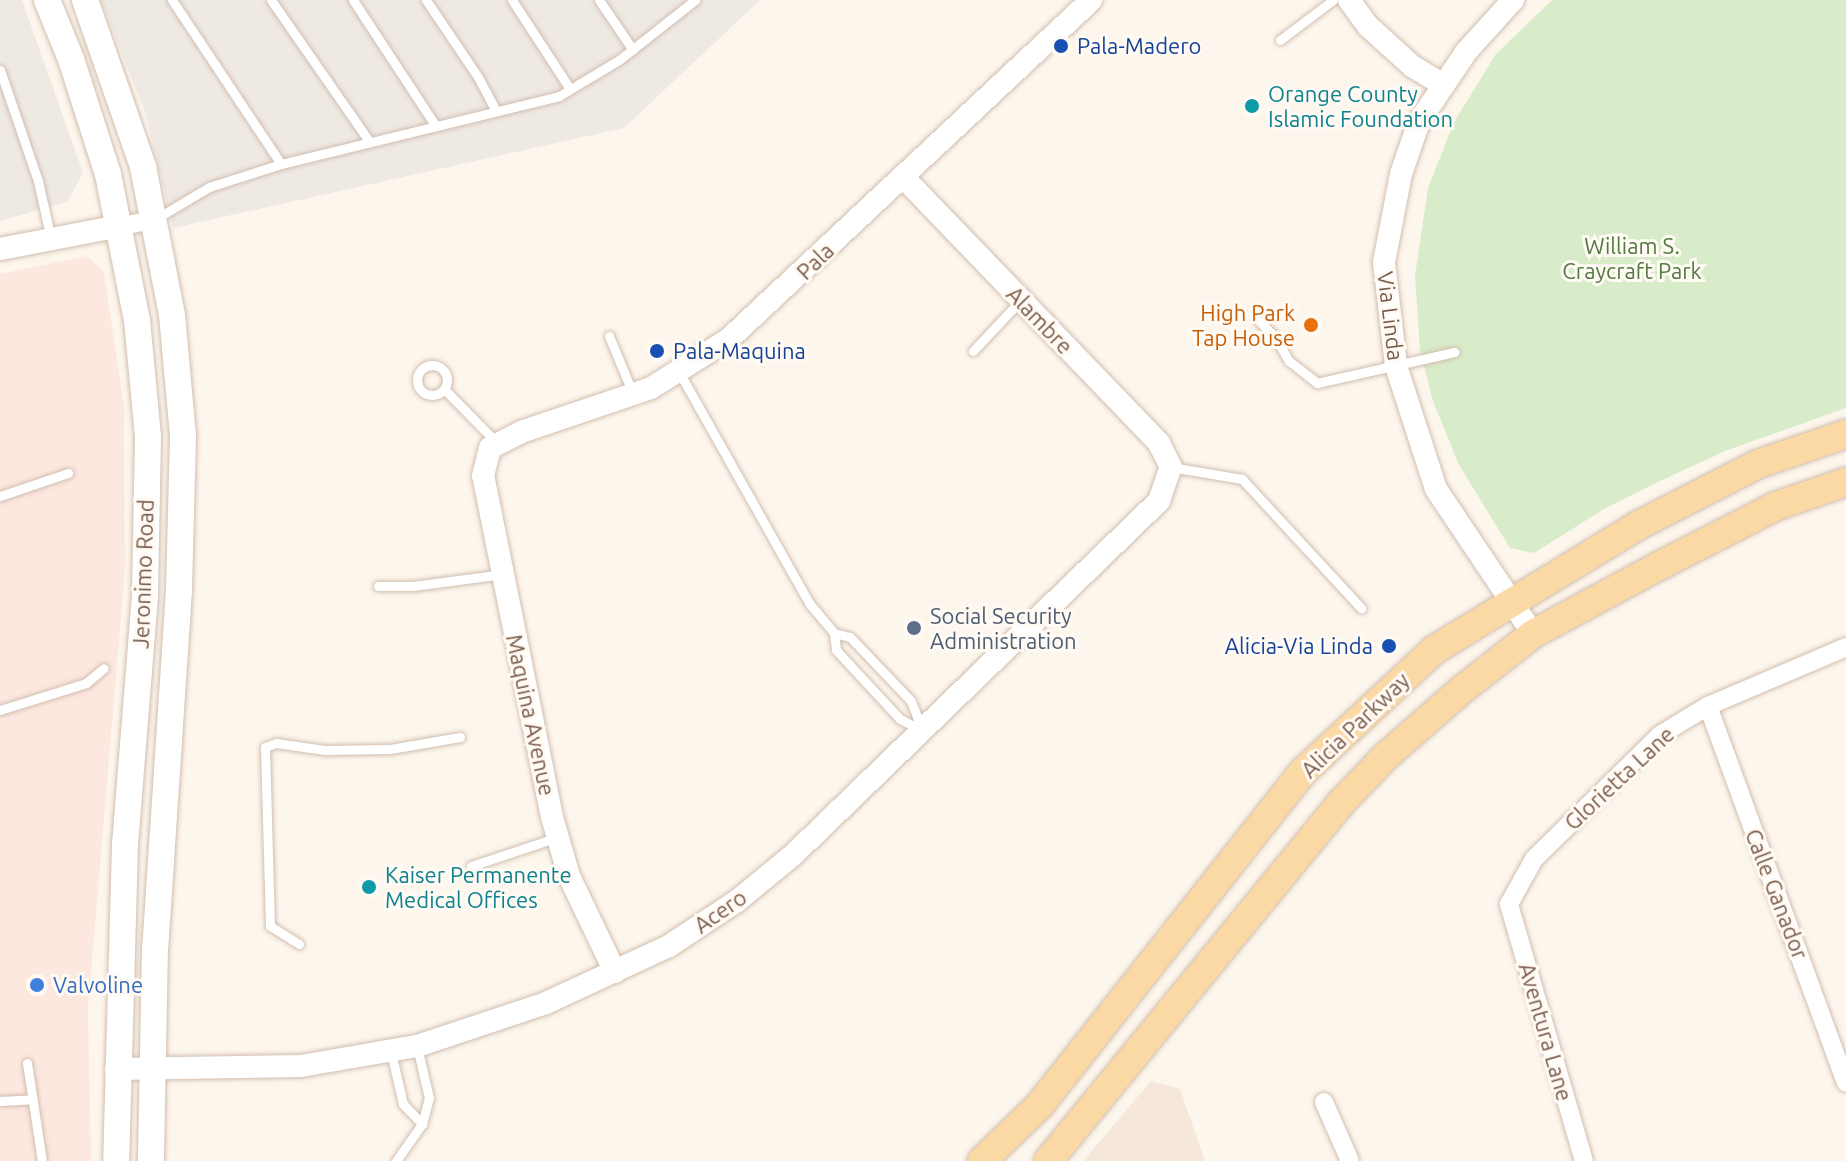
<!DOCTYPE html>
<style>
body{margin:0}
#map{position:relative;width:1846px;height:1161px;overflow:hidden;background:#fdf6ec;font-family:Ubuntu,sans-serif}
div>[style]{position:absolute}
.residential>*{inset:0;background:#f5e8da}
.commercial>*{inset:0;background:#fde8e0}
.industrial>*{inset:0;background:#efe9e4}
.green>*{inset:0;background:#d8ecc9}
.roads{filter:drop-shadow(0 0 2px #d1beb0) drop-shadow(0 0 2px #d1beb0)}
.service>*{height:9px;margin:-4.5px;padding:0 4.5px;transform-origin:4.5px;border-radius:4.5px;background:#fff}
.service>.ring{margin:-4.5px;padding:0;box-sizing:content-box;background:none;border:9px solid #fff;border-radius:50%}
.minor>*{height:18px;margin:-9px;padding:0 9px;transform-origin:9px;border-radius:9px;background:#fff}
.tertiary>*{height:22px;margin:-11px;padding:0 11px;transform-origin:11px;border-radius:11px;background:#fff}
.secondary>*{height:26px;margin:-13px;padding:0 13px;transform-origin:13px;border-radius:13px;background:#fff}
.primary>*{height:28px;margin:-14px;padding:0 14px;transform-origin:14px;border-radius:14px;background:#fbd9a5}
.dots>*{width:22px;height:22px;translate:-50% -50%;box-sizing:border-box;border:4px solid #fffaf3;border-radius:50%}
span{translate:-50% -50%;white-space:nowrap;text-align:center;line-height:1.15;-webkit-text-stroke:6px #fffaf3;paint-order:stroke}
.transit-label{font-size:22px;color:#164399}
.left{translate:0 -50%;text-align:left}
.right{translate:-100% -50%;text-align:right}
.culture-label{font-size:22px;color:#0d838f}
.park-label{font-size:22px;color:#537a41}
.street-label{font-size:22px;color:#7a5c4d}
.food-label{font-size:22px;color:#c56008}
.service-label{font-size:22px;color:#4e5e75}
.shop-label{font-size:22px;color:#366cbe}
</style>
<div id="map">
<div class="residential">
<i style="clip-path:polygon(1151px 1081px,1180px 1089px,1205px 1161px,1083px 1161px)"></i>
</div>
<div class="commercial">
<i style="clip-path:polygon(87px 256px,104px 272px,124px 407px,125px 569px,88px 1009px,91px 1161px,0 1161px,0 274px)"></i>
</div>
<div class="industrial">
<i style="clip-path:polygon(0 0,22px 0,83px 173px,67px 202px,0 221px)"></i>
<i style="clip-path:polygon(101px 0,760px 0,624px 128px,173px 228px,146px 115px)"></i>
</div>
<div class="green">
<i style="clip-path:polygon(1552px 0,1846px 0,1846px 408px,1725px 451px,1656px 483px,1604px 509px,1534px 553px,1510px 548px,1459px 465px,1433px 401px,1420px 351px,1415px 276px,1428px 188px,1454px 122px,1496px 54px)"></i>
</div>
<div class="roads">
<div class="service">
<i style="left:172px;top:0;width:197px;rotate:56.4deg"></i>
<i style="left:271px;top:0;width:172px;rotate:55.2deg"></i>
<i style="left:353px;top:0;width:149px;rotate:56.7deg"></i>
<i style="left:426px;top:0;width:93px;rotate:56deg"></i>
<i style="left:478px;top:77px;width:38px;rotate:62deg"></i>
<i style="left:512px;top:0;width:106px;rotate:56.9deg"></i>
<i style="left:599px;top:0;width:60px;rotate:55.8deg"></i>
<i style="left:1280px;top:40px;width:66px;rotate:-37deg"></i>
<i style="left:0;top:70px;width:117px;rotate:71.1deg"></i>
<i style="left:38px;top:181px;width:59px;rotate:77.4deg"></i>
<i style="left:157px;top:218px;width:61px;rotate:-30.8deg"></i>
<i style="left:209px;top:187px;width:76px;rotate:-17.7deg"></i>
<i style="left:281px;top:164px;width:286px;rotate:-13.7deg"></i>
<i style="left:559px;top:96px;width:70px;rotate:-31deg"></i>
<i style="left:619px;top:60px;width:97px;rotate:-38.3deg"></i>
<i style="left:1259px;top:321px;width:23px;rotate:45deg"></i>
<i style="left:1275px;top:337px;width:28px;rotate:60deg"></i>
<i style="left:1289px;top:361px;width:36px;rotate:38deg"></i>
<i style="left:1317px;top:383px;width:141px;rotate:-12.7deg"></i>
<i style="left:609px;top:336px;width:63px;rotate:67.5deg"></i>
<i style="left:973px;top:351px;width:69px;rotate:-46.8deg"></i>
<i class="ring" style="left:417px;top:365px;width:21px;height:21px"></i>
<i style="left:679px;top:372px;width:265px;rotate:60.6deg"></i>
<i style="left:809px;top:603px;width:39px;rotate:50deg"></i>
<i style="left:834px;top:633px;width:17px;rotate:83deg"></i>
<i style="left:836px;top:650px;width:94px;rotate:47.2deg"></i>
<i style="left:900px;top:719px;width:22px;rotate:27deg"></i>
<i style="left:444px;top:389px;width:77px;rotate:45.5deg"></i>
<i style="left:1171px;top:467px;width:72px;rotate:9.6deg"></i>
<i style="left:1242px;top:479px;width:176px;rotate:47.3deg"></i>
<i style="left:0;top:496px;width:72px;rotate:-18.7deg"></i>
<i style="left:378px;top:586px;width:35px"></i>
<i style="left:413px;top:586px;width:91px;rotate:-7.6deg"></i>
<i style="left:834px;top:633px;width:16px;rotate:14deg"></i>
<i style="left:850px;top:637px;width:88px;rotate:46.4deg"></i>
<i style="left:911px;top:701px;width:28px;rotate:69deg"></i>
<i style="left:0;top:710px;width:90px;rotate:-17.4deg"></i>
<i style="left:86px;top:683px;width:23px;rotate:-40deg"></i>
<i style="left:471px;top:866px;width:92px;rotate:-18.4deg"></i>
<i style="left:299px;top:944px;width:34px;rotate:-148deg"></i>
<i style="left:270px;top:926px;width:179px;rotate:-91.6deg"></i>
<i style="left:265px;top:747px;width:12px;rotate:-20deg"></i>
<i style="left:276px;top:743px;width:49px;rotate:8.3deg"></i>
<i style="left:324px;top:750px;width:66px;rotate:-0.9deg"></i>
<i style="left:390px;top:749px;width:71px;rotate:-9.7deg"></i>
<i style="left:391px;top:1052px;width:53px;rotate:77deg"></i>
<i style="left:403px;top:1104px;width:28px;rotate:46deg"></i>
<i style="left:27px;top:1063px;width:99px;rotate:81.3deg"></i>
<i style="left:0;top:1101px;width:33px;rotate:-3deg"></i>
<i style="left:396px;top:1161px;width:45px;rotate:-54.9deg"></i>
<i style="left:422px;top:1124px;width:27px;rotate:-75deg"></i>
<i style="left:429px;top:1098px;width:52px;rotate:-103.2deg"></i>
</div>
<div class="minor">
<i style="left:120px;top:226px;width:35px;rotate:-10deg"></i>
<i style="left:1708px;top:706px;width:401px;rotate:69.9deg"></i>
<i style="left:1324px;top:1102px;width:64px;rotate:66.2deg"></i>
<i style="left:1584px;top:1161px;width:268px;rotate:-106.3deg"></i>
<i style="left:1509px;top:904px;width:51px;rotate:-60.9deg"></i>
<i style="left:1534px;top:859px;width:177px;rotate:-44.5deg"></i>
<i style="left:1660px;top:735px;width:56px;rotate:-31.1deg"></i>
<i style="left:1708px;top:706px;width:150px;rotate:-23.1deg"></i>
</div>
<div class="tertiary">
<i style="left:1349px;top:0;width:32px;rotate:54deg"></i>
<i style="left:1368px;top:26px;width:59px;rotate:42.3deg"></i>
<i style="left:1412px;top:66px;width:37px;rotate:31deg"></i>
<i style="left:1513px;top:0;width:70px;rotate:132.1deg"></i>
<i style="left:1466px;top:52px;width:84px;rotate:123.9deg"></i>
<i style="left:1419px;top:122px;width:55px;rotate:109.1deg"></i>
<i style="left:1401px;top:174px;width:90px;rotate:100.9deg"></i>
<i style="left:1384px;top:262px;width:105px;rotate:83.4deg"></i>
<i style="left:1396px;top:366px;width:129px;rotate:72deg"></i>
<i style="left:1436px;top:489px;width:174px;rotate:56.2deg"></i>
<i style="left:0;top:249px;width:122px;rotate:-10.9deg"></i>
<i style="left:615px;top:972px;width:106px;rotate:-115.6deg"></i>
<i style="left:569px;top:876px;width:61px;rotate:-106.1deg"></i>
<i style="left:552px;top:817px;width:348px;rotate:-101.4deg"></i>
<i style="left:483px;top:476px;width:29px;rotate:-76deg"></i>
<i style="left:490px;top:448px;width:35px;rotate:-27deg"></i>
<i style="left:521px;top:432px;width:137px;rotate:-18.7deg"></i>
<i style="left:651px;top:388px;width:92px;rotate:-32.1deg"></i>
<i style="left:729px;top:339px;width:496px;rotate:-43.1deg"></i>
<i style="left:116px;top:1069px;width:185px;rotate:-0.9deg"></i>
<i style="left:301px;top:1066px;width:118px;rotate:-9.8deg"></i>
<i style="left:417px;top:1046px;width:136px;rotate:-18.4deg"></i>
<i style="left:546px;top:1003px;width:136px;rotate:-24.9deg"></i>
<i style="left:669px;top:946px;width:82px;rotate:-33.5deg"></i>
<i style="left:737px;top:901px;width:72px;rotate:-39.4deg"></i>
<i style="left:793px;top:855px;width:509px;rotate:-44.05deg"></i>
<i style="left:1159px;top:501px;width:36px;rotate:-71deg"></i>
<i style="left:1171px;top:467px;width:27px;rotate:-117deg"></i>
<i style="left:1159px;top:443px;width:369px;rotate:-133.9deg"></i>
</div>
<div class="secondary">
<i style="left:47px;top:0;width:64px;rotate:67.9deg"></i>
<i style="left:71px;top:59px;width:121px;rotate:72.2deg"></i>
<i style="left:108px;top:174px;width:149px;rotate:78.8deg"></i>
<i style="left:137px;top:320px;width:118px;rotate:84.6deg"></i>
<i style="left:148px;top:437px;width:159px;rotate:91.1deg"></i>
<i style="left:145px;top:596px;width:250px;rotate:94.6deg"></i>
<i style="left:125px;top:845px;width:316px;rotate:91.6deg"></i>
<i style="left:85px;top:0;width:177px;rotate:70.8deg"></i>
<i style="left:143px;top:167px;width:151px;rotate:78.9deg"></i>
<i style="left:172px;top:315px;width:121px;rotate:84.8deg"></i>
<i style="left:183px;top:436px;width:154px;rotate:91.5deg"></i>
<i style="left:179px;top:590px;width:358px;rotate:93.8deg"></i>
<i style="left:155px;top:947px;width:214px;rotate:91.1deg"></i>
</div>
<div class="primary">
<i style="left:982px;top:1161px;width:79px;rotate:-44deg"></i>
<i style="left:1039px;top:1106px;width:427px;rotate:-51.7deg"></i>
<i style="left:1304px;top:771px;width:178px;rotate:-42.9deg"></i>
<i style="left:1434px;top:650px;width:238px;rotate:-31.4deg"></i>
<i style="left:1637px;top:526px;width:136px;rotate:-27.1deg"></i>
<i style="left:1758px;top:464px;width:93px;rotate:-18.8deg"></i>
<i style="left:1048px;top:1161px;width:460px;rotate:-50.7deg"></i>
<i style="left:1339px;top:805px;width:68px;rotate:-46.2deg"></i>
<i style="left:1386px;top:756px;width:103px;rotate:-41.1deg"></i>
<i style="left:1464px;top:688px;width:88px;rotate:-38deg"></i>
<i style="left:1533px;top:634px;width:143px;rotate:-28.4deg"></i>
<i style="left:1659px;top:566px;width:131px;rotate:-27.1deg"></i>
<i style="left:1776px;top:506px;width:74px;rotate:-18.9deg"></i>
</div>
</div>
<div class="dots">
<i style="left:1061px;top:46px;background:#1a4fb4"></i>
<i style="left:1252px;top:106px;background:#0f9aa8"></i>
<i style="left:1311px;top:325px;background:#e8710a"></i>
<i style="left:657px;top:351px;background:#1a4fb4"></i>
<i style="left:914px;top:628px;background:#5c6f8a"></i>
<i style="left:1389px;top:646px;background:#1a4fb4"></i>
<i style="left:369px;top:887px;background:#0f9aa8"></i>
<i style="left:37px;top:985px;background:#3f7fe0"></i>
</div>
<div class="transit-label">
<span class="left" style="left:1077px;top:46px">Pala-Madero</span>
<span class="left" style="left:673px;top:351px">Pala-Maquina</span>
<span class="right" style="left:1373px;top:646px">Alicia-Via Linda</span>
</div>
<div class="culture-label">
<span class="left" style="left:1268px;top:106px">Orange County<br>Islamic Foundation</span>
<span class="left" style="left:385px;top:887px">Kaiser Permanente<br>Medical Offices</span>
</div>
<div class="park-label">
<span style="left:1632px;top:258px">William S.<br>Craycraft Park</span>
</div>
<div class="street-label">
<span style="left:815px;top:261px;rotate:-44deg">Pala</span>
<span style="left:1391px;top:316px;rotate:83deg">Via Linda</span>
<span style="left:1040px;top:320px;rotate:46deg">Alambre</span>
<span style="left:143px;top:574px;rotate:-88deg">Jeronimo Road</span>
<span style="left:531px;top:715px;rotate:78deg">Maquina Avenue</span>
<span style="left:1355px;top:725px;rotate:-44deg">Alicia Parkway</span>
<span style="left:1619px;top:778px;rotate:-43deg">Glorietta Lane</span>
<span style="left:1777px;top:894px;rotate:69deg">Calle Ganador</span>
<span style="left:720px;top:911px;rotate:-35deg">Acero</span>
<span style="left:1546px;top:1032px;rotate:74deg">Aventura Lane</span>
</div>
<div class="food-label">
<span class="right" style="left:1295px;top:325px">High Park<br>Tap House</span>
</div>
<div class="service-label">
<span class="left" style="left:930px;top:628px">Social Security<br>Administration</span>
</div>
<div class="shop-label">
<span class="left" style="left:53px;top:985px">Valvoline</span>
</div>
</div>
